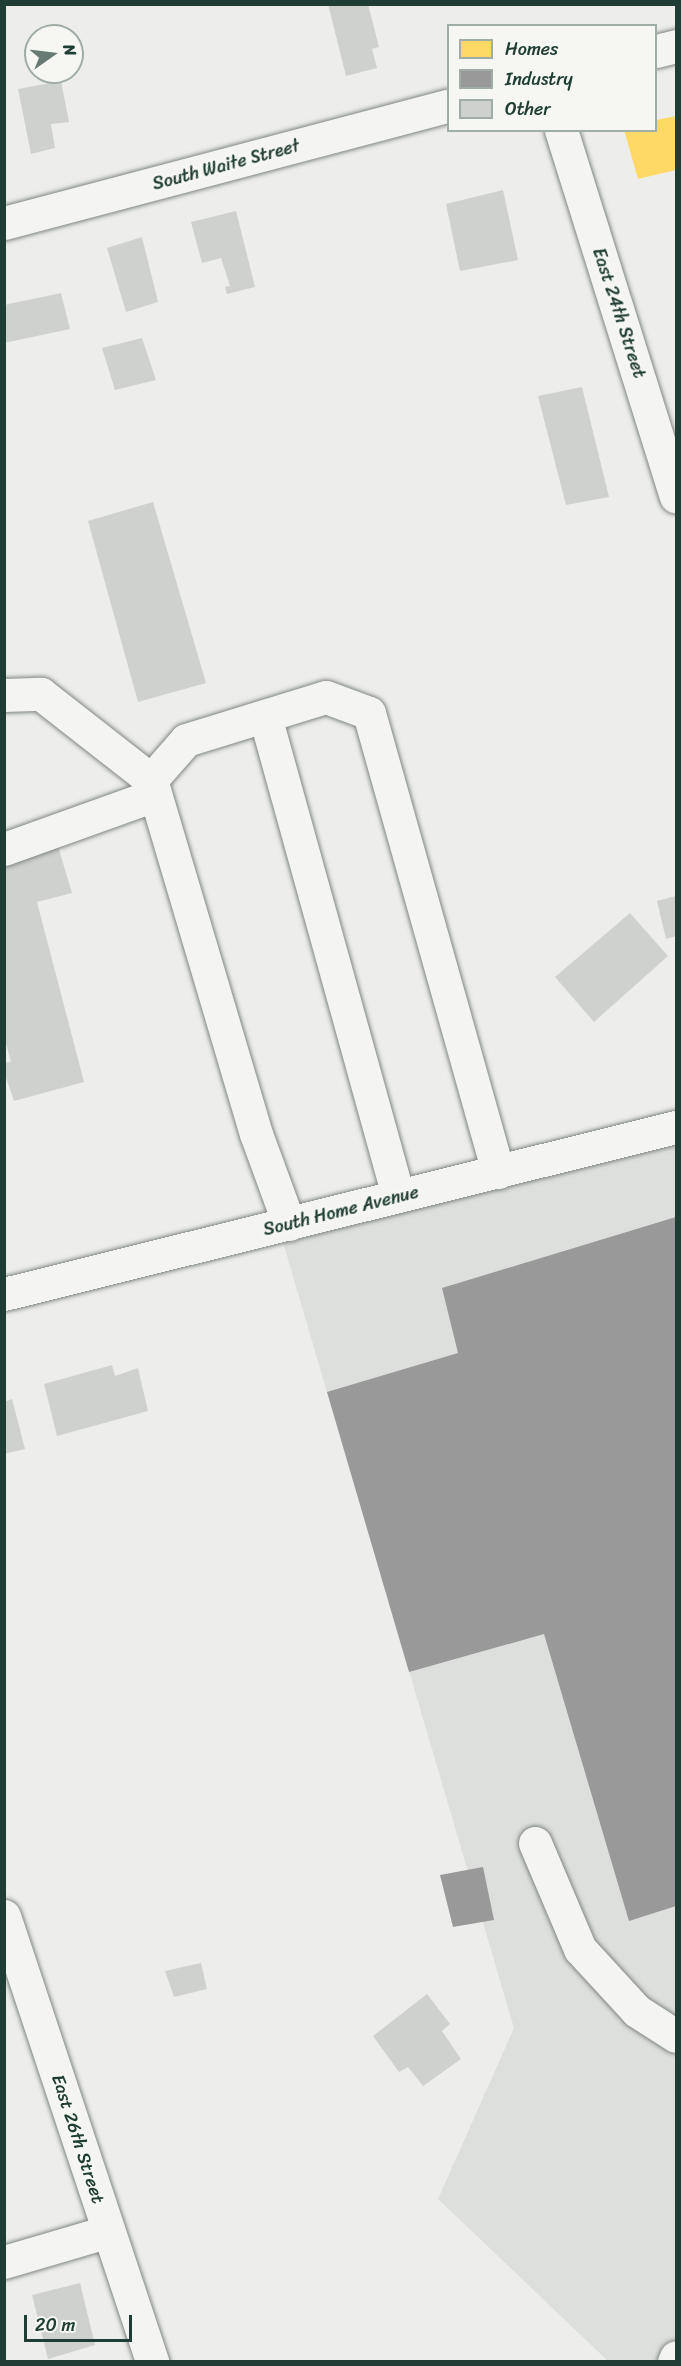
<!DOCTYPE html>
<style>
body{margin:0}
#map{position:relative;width:681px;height:2366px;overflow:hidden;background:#edeeeb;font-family:Sriracha,sans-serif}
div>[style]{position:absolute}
.built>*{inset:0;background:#dcdfdb}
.homes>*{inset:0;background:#ffd966}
.industry>*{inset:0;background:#999}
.building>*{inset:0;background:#cfd1cf}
.roads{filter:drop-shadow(0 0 2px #818784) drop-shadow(0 0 2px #818784)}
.minor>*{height:33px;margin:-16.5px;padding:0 16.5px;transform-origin:16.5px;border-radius:16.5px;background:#f4f4f2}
span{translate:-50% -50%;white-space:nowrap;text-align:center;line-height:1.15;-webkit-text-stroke:6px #f6f6f2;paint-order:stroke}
.street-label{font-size:18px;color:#1f3d34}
.frame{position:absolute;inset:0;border:6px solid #1f3d34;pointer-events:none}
.legend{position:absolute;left:447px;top:24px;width:210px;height:108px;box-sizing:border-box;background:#f6f6f2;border:2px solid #a0aca6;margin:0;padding:8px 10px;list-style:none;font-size:18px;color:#1f3d34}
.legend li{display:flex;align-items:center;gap:12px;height:30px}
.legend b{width:30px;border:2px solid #a0aca6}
.north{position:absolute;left:24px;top:24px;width:60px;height:60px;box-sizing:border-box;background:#f6f6f2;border:2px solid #a0aca6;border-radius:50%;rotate:76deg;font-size:16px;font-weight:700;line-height:24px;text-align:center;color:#1f3d34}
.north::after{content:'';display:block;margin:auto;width:21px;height:27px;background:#677b74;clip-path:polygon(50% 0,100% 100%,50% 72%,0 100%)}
.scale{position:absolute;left:24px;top:2315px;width:108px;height:27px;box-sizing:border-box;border:3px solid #1f3d34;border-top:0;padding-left:8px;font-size:18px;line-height:21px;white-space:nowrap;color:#1f3d34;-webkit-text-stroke:4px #f6f6f2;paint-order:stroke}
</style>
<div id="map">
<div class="built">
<i style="clip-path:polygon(676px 1139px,676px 2361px,608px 2361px,438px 2199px,514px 2028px,282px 1239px)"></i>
</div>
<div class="homes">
<i style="clip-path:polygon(676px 116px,676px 170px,638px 179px,624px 130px,656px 130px,656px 120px)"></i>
</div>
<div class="industry">
<i style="clip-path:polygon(676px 1217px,676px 1906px,629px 1921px,544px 1634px,409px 1672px,327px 1392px,458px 1353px,442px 1288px)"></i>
<i style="clip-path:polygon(483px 1867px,494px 1920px,453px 1927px,440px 1875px)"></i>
</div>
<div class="building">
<i style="clip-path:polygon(328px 4px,368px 4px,379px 47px,372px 49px,377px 68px,346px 76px)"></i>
<i style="clip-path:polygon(61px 81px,69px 122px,51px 124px,55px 148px,31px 154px,18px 89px)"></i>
<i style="clip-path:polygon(503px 190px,518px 260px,460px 271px,446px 204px)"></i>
<i style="clip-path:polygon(236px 211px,255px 287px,227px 294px,225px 287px,230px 286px,221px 258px,202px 263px,191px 222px)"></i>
<i style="clip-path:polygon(142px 237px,158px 302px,126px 312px,107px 248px)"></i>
<i style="clip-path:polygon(61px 293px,70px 329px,4px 343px,4px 305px)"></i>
<i style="clip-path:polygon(142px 338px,156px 380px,115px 390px,102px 348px)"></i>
<i style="clip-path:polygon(582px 387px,609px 497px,566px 505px,538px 396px)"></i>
<i style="clip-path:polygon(153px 502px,206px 683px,138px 702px,88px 521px)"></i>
<i style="clip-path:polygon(57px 843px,72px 893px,37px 902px,84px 1082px,14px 1101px,4px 1072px,4px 1063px,11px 1062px,4px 1036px,4px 858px)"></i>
<i style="clip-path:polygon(676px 896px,676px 936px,666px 939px,657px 901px)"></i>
<i style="clip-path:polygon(630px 913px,668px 956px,594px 1022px,555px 977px)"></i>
<i style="clip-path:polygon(112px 1365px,115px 1376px,138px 1368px,148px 1411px,57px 1436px,44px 1384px)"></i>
<i style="clip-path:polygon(12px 1399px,25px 1449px,4px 1454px,4px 1402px)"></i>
<i style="clip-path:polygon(201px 1963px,207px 1989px,174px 1997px,165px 1971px)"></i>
<i style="clip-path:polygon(427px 1994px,450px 2024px,442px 2031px,461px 2059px,423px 2086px,408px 2067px,399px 2072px,373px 2036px)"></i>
<i style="clip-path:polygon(80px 2283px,95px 2345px,48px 2359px,32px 2295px)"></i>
</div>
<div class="roads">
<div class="minor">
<i style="left:656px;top:51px;width:21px;rotate:-14deg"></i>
<i style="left:561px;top:130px;width:384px;rotate:72.6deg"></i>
<i style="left:4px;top:223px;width:459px;rotate:-14.8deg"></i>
<i style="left:4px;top:695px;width:37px;rotate:-2deg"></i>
<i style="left:41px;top:694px;width:140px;rotate:38deg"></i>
<i style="left:265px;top:716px;width:498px;rotate:74.5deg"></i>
<i style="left:4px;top:849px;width:160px;rotate:-19.7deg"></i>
<i style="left:289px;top:1224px;width:96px;rotate:-110.1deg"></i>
<i style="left:256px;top:1134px;width:369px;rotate:-106.5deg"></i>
<i style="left:151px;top:780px;width:53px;rotate:-48.8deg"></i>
<i style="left:186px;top:740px;width:146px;rotate:-17.1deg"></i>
<i style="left:326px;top:697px;width:46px;rotate:20.4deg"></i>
<i style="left:369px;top:713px;width:477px;rotate:74.3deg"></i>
<i style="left:4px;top:1294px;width:692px;rotate:-13.96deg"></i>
<i style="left:535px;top:1843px;width:115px;rotate:67deg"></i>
<i style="left:580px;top:1949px;width:84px;rotate:47.4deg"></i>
<i style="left:637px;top:2011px;width:46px;rotate:32.7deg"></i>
<i style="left:4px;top:1916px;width:470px;rotate:71.6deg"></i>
<i style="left:4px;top:2262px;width:109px;rotate:-16.4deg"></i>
<i style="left:674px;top:2362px;width:5px;rotate:-68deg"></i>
</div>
</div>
<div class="street-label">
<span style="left:226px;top:165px;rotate:-15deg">South Waite Street</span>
<span style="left:619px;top:313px;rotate:72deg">East 24th Street</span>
<span style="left:341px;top:1211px;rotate:-14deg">South Home Avenue</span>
<span style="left:78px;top:2139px;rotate:72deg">East 26th Street</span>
</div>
<div class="frame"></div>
<ul class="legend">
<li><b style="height:16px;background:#ffd966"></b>Homes</li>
<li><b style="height:16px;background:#999"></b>Industry</li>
<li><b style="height:16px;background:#cfd1cf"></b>Other</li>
</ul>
<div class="north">N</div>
<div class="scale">20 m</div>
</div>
